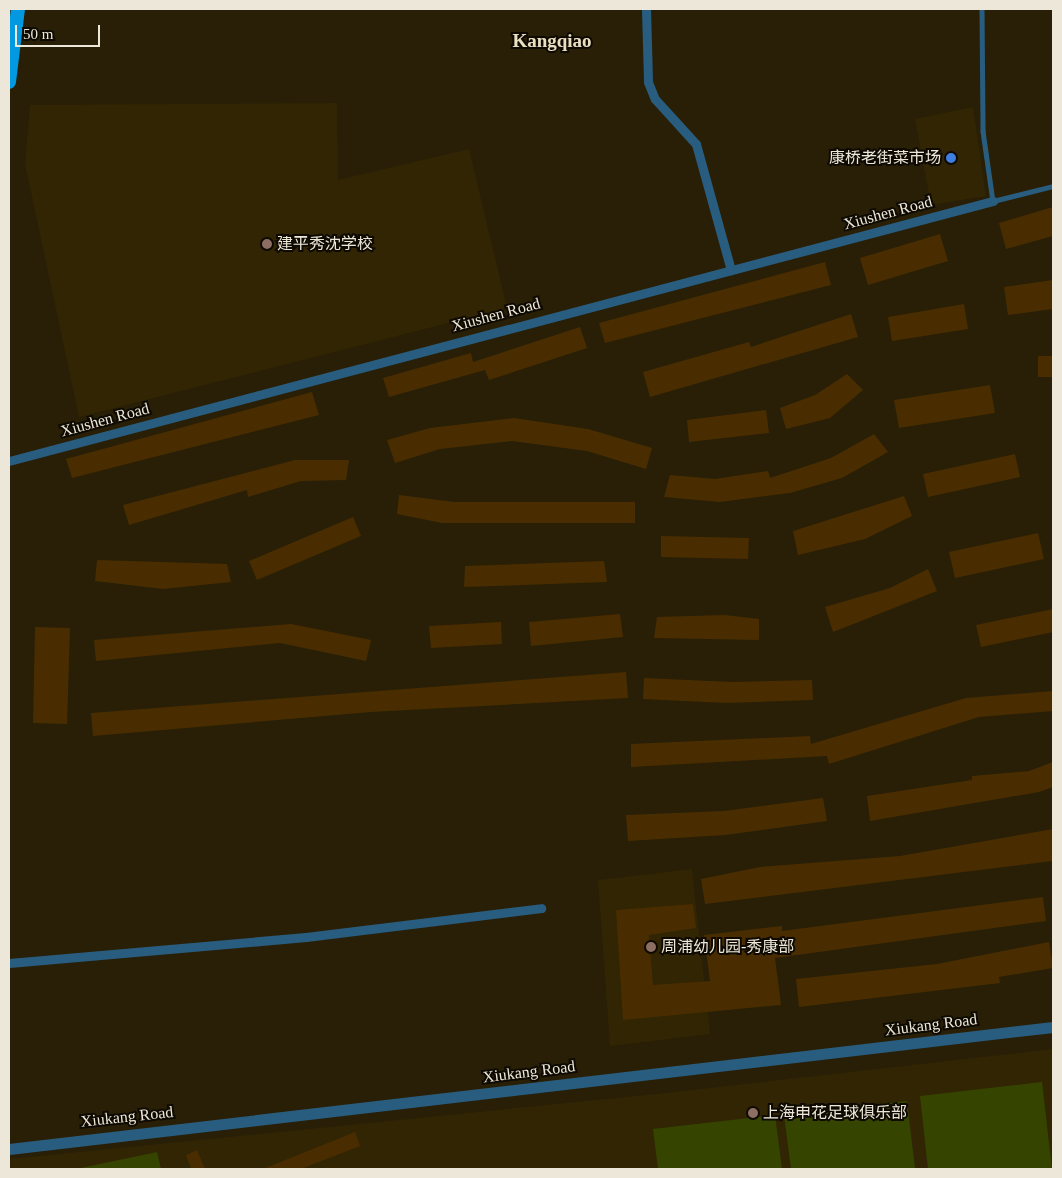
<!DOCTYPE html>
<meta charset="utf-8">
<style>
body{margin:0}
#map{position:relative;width:1062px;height:1178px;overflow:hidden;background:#281f06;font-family:"Times New Roman","Noto Sans SC",serif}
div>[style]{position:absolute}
.built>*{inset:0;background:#312503}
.green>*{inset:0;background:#354500}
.building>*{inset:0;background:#492d00}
.service>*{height:4.5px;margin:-2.25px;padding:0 2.25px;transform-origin:2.25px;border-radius:2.25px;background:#295d80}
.minor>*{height:9px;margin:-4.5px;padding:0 4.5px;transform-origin:4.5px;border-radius:4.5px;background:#295d80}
.tertiary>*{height:11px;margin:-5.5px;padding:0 5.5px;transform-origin:5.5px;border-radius:5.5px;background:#295d80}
.primary>*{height:14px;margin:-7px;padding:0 7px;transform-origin:7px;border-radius:7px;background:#0299e1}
.dots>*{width:14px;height:14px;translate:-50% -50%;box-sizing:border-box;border:2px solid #0e0a02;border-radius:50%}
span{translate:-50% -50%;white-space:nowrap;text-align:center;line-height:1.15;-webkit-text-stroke:4px #0e0a02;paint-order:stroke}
.poi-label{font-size:16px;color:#ece7d8}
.right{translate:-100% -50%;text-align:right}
.left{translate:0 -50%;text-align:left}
.street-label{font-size:16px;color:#ece7d8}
.quarter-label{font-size:19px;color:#ebdfc1;font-weight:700}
.frame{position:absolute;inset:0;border:10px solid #ece7d8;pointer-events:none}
.scale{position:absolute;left:15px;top:25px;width:85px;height:22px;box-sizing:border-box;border:2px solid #ece7d8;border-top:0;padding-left:6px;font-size:15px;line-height:18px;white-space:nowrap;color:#ece7d8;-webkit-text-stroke:4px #0e0a02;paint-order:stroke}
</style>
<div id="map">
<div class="built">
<i style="clip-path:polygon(337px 103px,338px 180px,469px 149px,507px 308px,79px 417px,25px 164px,30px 105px)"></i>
<i style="clip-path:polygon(973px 107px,986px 196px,931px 205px,915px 119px)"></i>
<i style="clip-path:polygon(692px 869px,710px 1034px,610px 1046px,598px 880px)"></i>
<i style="clip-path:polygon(1053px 1049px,1053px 1169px,9px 1169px,9px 1159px,656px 1094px)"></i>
</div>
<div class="green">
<i style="clip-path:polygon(1042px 1082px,1052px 1169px,928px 1169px,920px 1096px)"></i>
<i style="clip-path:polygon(907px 1101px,915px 1169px,791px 1169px,784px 1115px)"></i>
<i style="clip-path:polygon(775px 1115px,782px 1169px,658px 1169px,653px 1129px)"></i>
<i style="clip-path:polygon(157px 1152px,161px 1169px,76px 1169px)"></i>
</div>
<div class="building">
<i style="clip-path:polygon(1053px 207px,1053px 236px,1006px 249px,999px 223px)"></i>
<i style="clip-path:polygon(940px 234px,948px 261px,868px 285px,860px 258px)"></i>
<i style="clip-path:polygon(825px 262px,831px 285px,605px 343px,599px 323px)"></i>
<i style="clip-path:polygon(1053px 280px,1053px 309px,1008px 315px,1004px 287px)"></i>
<i style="clip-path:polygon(964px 304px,968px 329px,892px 341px,888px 317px)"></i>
<i style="clip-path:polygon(851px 314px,858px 337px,650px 397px,643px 372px,749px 342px,751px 347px)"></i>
<i style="clip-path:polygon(580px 327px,587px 348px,489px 380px,485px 370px,389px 397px,383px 378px,471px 353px,473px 362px)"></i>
<i style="clip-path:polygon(1038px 356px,1053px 356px,1053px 377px,1038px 377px)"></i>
<i style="clip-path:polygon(847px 374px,863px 390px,830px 418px,786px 429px,780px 408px,815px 395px)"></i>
<i style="clip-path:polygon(990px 385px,995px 413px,899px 428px,894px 400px)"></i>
<i style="clip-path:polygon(312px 392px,319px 415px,72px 478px,66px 459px)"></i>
<i style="clip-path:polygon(766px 410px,769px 433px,689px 442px,687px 420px)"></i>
<i style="clip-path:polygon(514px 418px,588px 429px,652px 448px,646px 469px,587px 451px,512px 441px,440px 449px,395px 463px,387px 440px,430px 428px)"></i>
<i style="clip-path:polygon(874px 434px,888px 452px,842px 478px,790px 493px,720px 502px,664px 497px,670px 475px,715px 479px,768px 471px,770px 478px,831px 458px)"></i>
<i style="clip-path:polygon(1015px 454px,1020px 477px,928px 497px,923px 474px)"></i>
<i style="clip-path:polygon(295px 460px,349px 460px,346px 480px,301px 481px,248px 497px,247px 490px,129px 525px,123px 505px)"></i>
<i style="clip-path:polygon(399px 495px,454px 502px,635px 502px,635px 523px,442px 523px,397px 514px)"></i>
<i style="clip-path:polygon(904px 496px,912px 516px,865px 539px,798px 555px,793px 531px)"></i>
<i style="clip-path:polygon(353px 517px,361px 536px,257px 580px,249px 561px)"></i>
<i style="clip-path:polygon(1038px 533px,1044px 559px,955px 578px,949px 552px)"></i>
<i style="clip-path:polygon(661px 536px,749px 538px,748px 559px,661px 557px)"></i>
<i style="clip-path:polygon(97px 560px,227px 564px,231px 582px,163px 589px,95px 581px)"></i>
<i style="clip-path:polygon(604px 561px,607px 582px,464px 587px,465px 566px)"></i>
<i style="clip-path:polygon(928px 569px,937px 591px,833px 632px,825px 607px,890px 588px)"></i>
<i style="clip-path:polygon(1053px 609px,1053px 632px,981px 647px,976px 625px)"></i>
<i style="clip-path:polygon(620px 614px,623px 637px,531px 646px,529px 622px)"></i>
<i style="clip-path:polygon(725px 615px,759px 619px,759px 640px,654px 638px,657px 617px)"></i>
<i style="clip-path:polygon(501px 622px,502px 644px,431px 648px,429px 626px)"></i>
<i style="clip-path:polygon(291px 624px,371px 640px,366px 661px,280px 643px,96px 661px,94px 640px)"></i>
<i style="clip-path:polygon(35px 627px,70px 628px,67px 724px,33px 723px)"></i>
<i style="clip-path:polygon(626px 672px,628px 698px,371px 712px,93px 736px,91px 713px)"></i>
<i style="clip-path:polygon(644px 678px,732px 682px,812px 680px,813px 700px,726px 703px,643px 699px)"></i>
<i style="clip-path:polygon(1053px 691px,1053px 711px,979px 717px,829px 764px,827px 756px,631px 767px,631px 744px,810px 736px,811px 744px,966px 698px)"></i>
<i style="clip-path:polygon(1053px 762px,1053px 787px,1039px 792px,870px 821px,867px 796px,972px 780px,972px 776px,1029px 771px)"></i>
<i style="clip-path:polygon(823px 798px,827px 821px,725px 835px,628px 841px,626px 815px,724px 811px)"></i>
<i style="clip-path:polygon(1053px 829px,1053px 861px,705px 904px,701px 879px,760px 867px,900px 856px)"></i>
<i style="clip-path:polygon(1043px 897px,1046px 921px,775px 958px,781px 1005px,623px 1020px,616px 910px,693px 904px,696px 928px,649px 935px,653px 985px,710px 981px,704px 935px,782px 926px,782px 931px)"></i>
<i style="clip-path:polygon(1049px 942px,1053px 968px,999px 977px,1000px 983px,799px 1007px,796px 979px,937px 964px)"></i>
<i style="clip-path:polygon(355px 1132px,360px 1146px,301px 1169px,263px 1169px)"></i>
<i style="clip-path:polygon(197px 1150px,205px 1169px,191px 1169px,186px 1155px)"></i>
</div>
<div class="service">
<i style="left:982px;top:9px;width:122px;rotate:89.5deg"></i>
<i style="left:983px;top:131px;width:71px;rotate:81.9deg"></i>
<i style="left:993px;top:201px;width:62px;rotate:-14deg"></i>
</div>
<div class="minor">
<i style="left:646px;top:9px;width:73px;rotate:88.4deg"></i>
<i style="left:648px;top:82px;width:18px;rotate:68deg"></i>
<i style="left:655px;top:99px;width:61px;rotate:47.7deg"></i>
<i style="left:696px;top:144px;width:131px;rotate:74.5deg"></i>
<i style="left:9px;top:461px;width:1018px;rotate:-14.8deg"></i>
<i style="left:9px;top:963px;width:298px;rotate:-5deg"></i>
<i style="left:306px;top:937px;width:237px;rotate:-7deg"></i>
</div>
<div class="tertiary">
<i style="left:9px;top:1149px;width:1051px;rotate:-6.67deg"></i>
</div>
<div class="primary">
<i style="left:9px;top:82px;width:74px;rotate:-83deg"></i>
</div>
<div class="dots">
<i style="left:951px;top:158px;background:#3f7fe0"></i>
<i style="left:267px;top:244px;background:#8d6e63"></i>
<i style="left:651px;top:947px;background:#8d6e63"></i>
<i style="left:753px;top:1113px;background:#8d6e63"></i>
</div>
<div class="poi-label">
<span class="right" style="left:941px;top:158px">康桥老街菜市场</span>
<span class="left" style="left:277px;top:244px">建平秀沈学校</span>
<span class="left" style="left:661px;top:947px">周浦幼儿园-秀康部</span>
<span class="left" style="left:763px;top:1113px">上海申花足球俱乐部</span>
</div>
<div class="street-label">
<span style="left:888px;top:213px;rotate:-15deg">Xiushen Road</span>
<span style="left:496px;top:315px;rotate:-15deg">Xiushen Road</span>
<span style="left:105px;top:420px;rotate:-15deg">Xiushen Road</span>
<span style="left:931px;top:1025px;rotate:-7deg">Xiukang Road</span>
<span style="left:529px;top:1072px;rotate:-7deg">Xiukang Road</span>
<span style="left:127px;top:1117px;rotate:-6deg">Xiukang Road</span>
</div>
<div class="quarter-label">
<span style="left:552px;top:41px">Kangqiao</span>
</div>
<div class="frame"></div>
<div class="scale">50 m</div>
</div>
